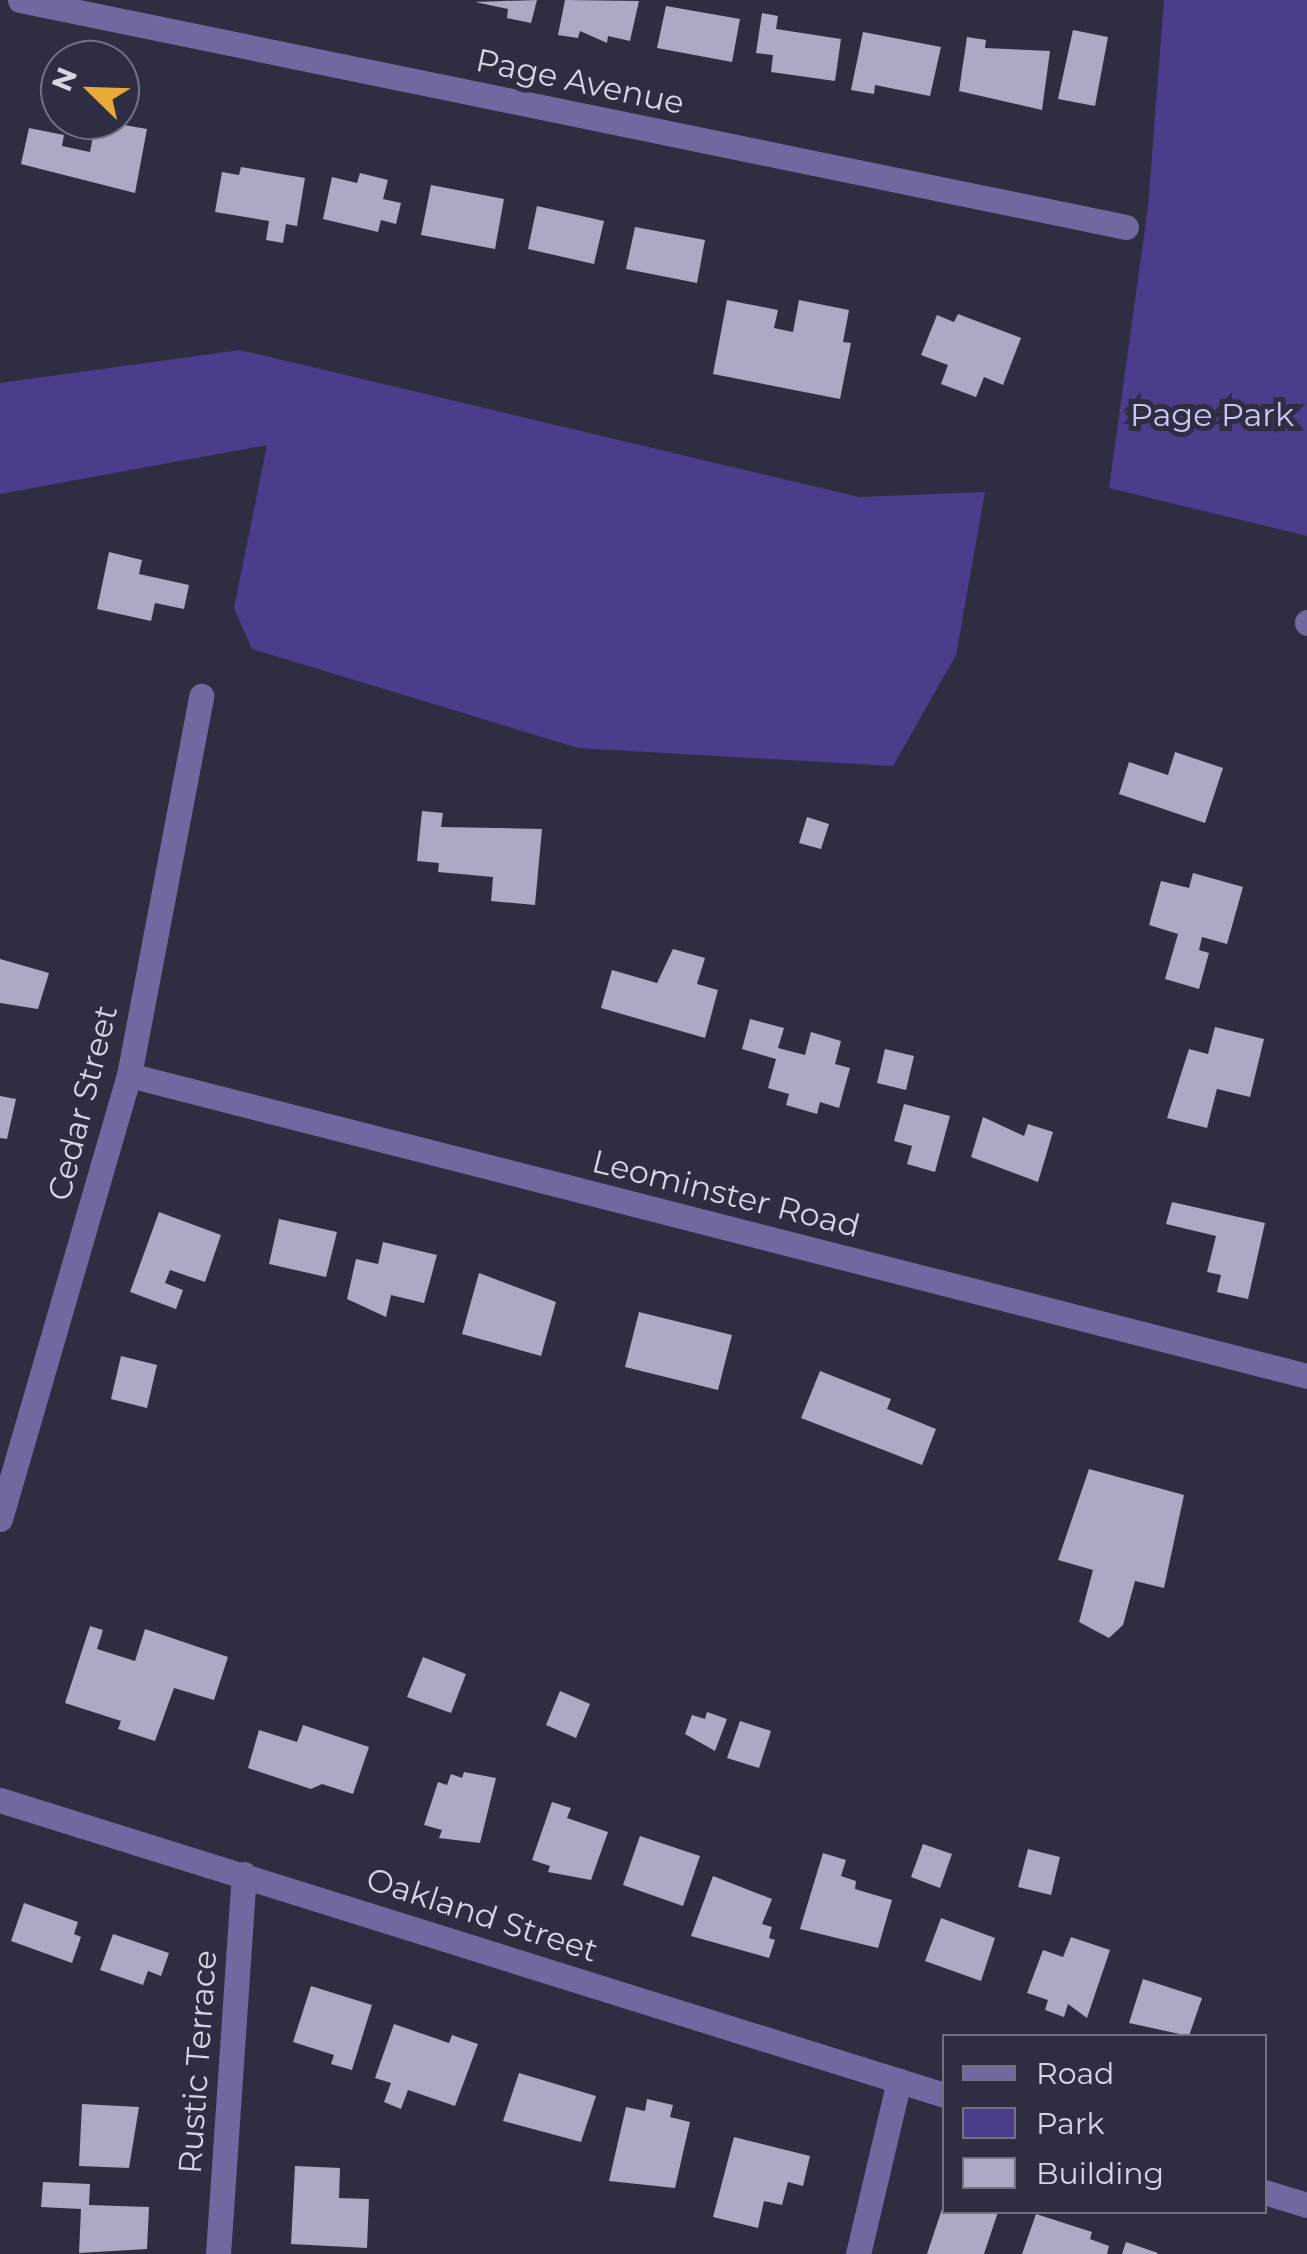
<!DOCTYPE html>
<style>
body{margin:0}
#map{position:relative;width:1307px;height:2254px;overflow:hidden;background:#2f2d41;font-family:Montserrat,sans-serif}
div>[style]{position:absolute}
.green>*{inset:0;background:#4b3d8b}
.building>*{inset:0;background:#aba9c3}
.minor>*{height:25px;margin:-12.5px;padding:0 12.5px;transform-origin:12.5px;border-radius:12.5px;background:#6f69a0}
span{translate:-50% -50%;white-space:nowrap;text-align:center;line-height:1.15;-webkit-text-stroke:10px #2f2d41;paint-order:stroke}
.street-label{font-size:32px;color:#d6d5e2}
.park-label{font-size:32px;color:#c9c6f3}
.legend{position:absolute;left:942px;top:2034px;width:325px;height:180px;box-sizing:border-box;background:#2f2d41;border:2px solid #727081;margin:0;padding:12px 18px;list-style:none;font-size:30px;color:#d6d5e2}
.legend li{display:flex;align-items:center;gap:20px;height:50px}
.legend b{width:50px;border:2px solid #727081}
.north{position:absolute;left:40px;top:40px;width:100px;height:100px;box-sizing:border-box;background:#2f2d41;border:2px solid #727081;border-radius:50%;rotate:293deg;font-size:28px;font-weight:700;line-height:40px;text-align:center;color:#d6d5e2}
.north::after{content:'';display:block;margin:auto;width:35px;height:45px;background:#e9ab38;clip-path:polygon(50% 0,100% 100%,50% 72%,0 100%)}
</style>
<div id="map">
<div class="green">
<i style="clip-path:polygon(1164px 0,1307px 0,1307px 536px,1109px 488px,1148px 207px)"></i>
<i style="clip-path:polygon(240px 350px,859px 497px,985px 492px,956px 655px,893px 766px,578px 748px,252px 649px,234px 608px,267px 445px,0 494px,0 383px)"></i>
</div>
<div class="building">
<i style="clip-path:polygon(537px 0,531px 23px,507px 18px,508px 9px,475px 2px)"></i>
<i style="clip-path:polygon(565px 0,639px 1px,630px 41px,608px 36px,607px 43px,580px 31px,578px 38px,558px 35px)"></i>
<i style="clip-path:polygon(666px 6px,740px 19px,732px 62px,657px 48px)"></i>
<i style="clip-path:polygon(762px 13px,778px 16px,776px 29px,841px 39px,835px 81px,771px 72px,773px 55px,756px 53px)"></i>
<i style="clip-path:polygon(1073px 30px,1108px 37px,1095px 106px,1058px 99px)"></i>
<i style="clip-path:polygon(863px 32px,941px 47px,930px 96px,875px 85px,874px 94px,851px 90px)"></i>
<i style="clip-path:polygon(967px 37px,986px 40px,985px 48px,1050px 51px,1042px 110px,959px 91px)"></i>
<i style="clip-path:polygon(96px 120px,147px 129px,135px 193px,21px 164px,29px 128px,64px 135px,62px 146px,90px 152px)"></i>
<i style="clip-path:polygon(241px 167px,305px 178px,297px 226px,286px 224px,283px 243px,266px 240px,269px 221px,215px 212px,222px 172px,239px 175px)"></i>
<i style="clip-path:polygon(360px 173px,388px 180px,383px 199px,401px 203px,396px 224px,381px 220px,378px 232px,323px 219px,332px 177px,357px 183px)"></i>
<i style="clip-path:polygon(431px 185px,504px 199px,495px 249px,421px 235px)"></i>
<i style="clip-path:polygon(537px 206px,604px 221px,594px 264px,528px 249px)"></i>
<i style="clip-path:polygon(635px 227px,705px 240px,697px 283px,626px 269px)"></i>
<i style="clip-path:polygon(727px 300px,778px 310px,774px 328px,793px 332px,799px 300px,849px 310px,843px 342px,851px 343px,840px 399px,713px 374px)"></i>
<i style="clip-path:polygon(958px 314px,1021px 338px,1003px 385px,984px 377px,976px 397px,941px 384px,948px 365px,921px 355px,937px 315px,954px 322px)"></i>
<i style="clip-path:polygon(109px 552px,142px 560px,139px 574px,189px 585px,184px 609px,155px 603px,151px 621px,97px 609px)"></i>
<i style="clip-path:polygon(1175px 752px,1223px 768px,1205px 823px,1119px 794px,1129px 762px,1168px 775px)"></i>
<i style="clip-path:polygon(422px 811px,443px 813px,441px 827px,542px 829px,535px 905px,491px 901px,493px 877px,438px 872px,439px 863px,417px 861px)"></i>
<i style="clip-path:polygon(807px 817px,829px 824px,821px 849px,799px 843px)"></i>
<i style="clip-path:polygon(1193px 873px,1243px 887px,1227px 944px,1202px 937px,1199px 950px,1209px 953px,1199px 989px,1165px 979px,1178px 934px,1149px 925px,1161px 881px,1189px 888px)"></i>
<i style="clip-path:polygon(673px 949px,705px 958px,697px 984px,718px 990px,705px 1038px,601px 1008px,612px 970px,657px 983px)"></i>
<i style="clip-path:polygon(0 959px,49px 973px,38px 1009px,0 1003px)"></i>
<i style="clip-path:polygon(750px 1019px,784px 1028px,778px 1048px,805px 1055px,811px 1032px,841px 1041px,835px 1064px,850px 1068px,839px 1108px,820px 1102px,817px 1114px,786px 1105px,789px 1094px,768px 1088px,776px 1059px,742px 1049px)"></i>
<i style="clip-path:polygon(1215px 1027px,1264px 1039px,1250px 1097px,1217px 1089px,1207px 1128px,1167px 1118px,1189px 1049px,1208px 1054px)"></i>
<i style="clip-path:polygon(885px 1049px,914px 1056px,906px 1090px,877px 1083px)"></i>
<i style="clip-path:polygon(0 1096px,16px 1099px,7px 1139px,0 1138px)"></i>
<i style="clip-path:polygon(904px 1104px,950px 1116px,935px 1172px,907px 1164px,912px 1146px,894px 1141px)"></i>
<i style="clip-path:polygon(983px 1117px,1024px 1136px,1028px 1124px,1053px 1132px,1038px 1182px,971px 1157px)"></i>
<i style="clip-path:polygon(1172px 1202px,1265px 1223px,1248px 1299px,1217px 1292px,1221px 1275px,1207px 1272px,1216px 1236px,1166px 1224px)"></i>
<i style="clip-path:polygon(159px 1212px,221px 1235px,205px 1282px,170px 1270px,165px 1283px,183px 1290px,176px 1309px,130px 1292px)"></i>
<i style="clip-path:polygon(279px 1219px,337px 1232px,326px 1277px,269px 1264px)"></i>
<i style="clip-path:polygon(383px 1242px,437px 1255px,424px 1303px,391px 1295px,386px 1317px,347px 1299px,356px 1259px,378px 1264px)"></i>
<i style="clip-path:polygon(479px 1273px,556px 1302px,541px 1356px,462px 1334px)"></i>
<i style="clip-path:polygon(639px 1312px,732px 1335px,718px 1390px,625px 1367px)"></i>
<i style="clip-path:polygon(121px 1356px,157px 1365px,147px 1408px,111px 1399px)"></i>
<i style="clip-path:polygon(820px 1371px,891px 1399px,887px 1409px,936px 1429px,922px 1465px,801px 1418px)"></i>
<i style="clip-path:polygon(1089px 1469px,1184px 1495px,1164px 1588px,1135px 1581px,1123px 1625px,1109px 1638px,1079px 1622px,1093px 1570px,1058px 1560px)"></i>
<i style="clip-path:polygon(90px 1626px,103px 1630px,97px 1649px,135px 1661px,145px 1629px,228px 1657px,214px 1700px,174px 1688px,155px 1741px,118px 1729px,121px 1721px,65px 1703px)"></i>
<i style="clip-path:polygon(423px 1657px,466px 1674px,451px 1713px,407px 1697px)"></i>
<i style="clip-path:polygon(560px 1691px,590px 1704px,576px 1738px,546px 1725px)"></i>
<i style="clip-path:polygon(707px 1712px,727px 1719px,715px 1751px,685px 1734px,692px 1715px,705px 1719px)"></i>
<i style="clip-path:polygon(740px 1721px,771px 1731px,759px 1768px,727px 1758px)"></i>
<i style="clip-path:polygon(303px 1725px,369px 1747px,353px 1794px,322px 1784px,311px 1789px,248px 1768px,259px 1730px,297px 1742px)"></i>
<i style="clip-path:polygon(464px 1772px,496px 1778px,480px 1843px,439px 1838px,442px 1830px,424px 1825px,438px 1782px,447px 1785px,451px 1774px,462px 1778px)"></i>
<i style="clip-path:polygon(552px 1802px,571px 1808px,567px 1818px,608px 1832px,591px 1880px,548px 1872px,550px 1866px,532px 1860px)"></i>
<i style="clip-path:polygon(640px 1836px,700px 1856px,683px 1906px,623px 1885px)"></i>
<i style="clip-path:polygon(923px 1844px,952px 1854px,940px 1888px,911px 1877px)"></i>
<i style="clip-path:polygon(1028px 1849px,1060px 1857px,1051px 1895px,1018px 1887px)"></i>
<i style="clip-path:polygon(823px 1853px,846px 1860px,841px 1876px,856px 1881px,855px 1889px,892px 1900px,878px 1948px,800px 1929px)"></i>
<i style="clip-path:polygon(713px 1876px,772px 1899px,762px 1924px,772px 1927px,769px 1938px,775px 1940px,769px 1958px,691px 1936px)"></i>
<i style="clip-path:polygon(24px 1903px,78px 1922px,74px 1934px,81px 1937px,72px 1963px,11px 1941px)"></i>
<i style="clip-path:polygon(941px 1918px,995px 1938px,981px 1981px,925px 1961px)"></i>
<i style="clip-path:polygon(113px 1934px,169px 1953px,161px 1976px,148px 1971px,143px 1985px,100px 1970px)"></i>
<i style="clip-path:polygon(1071px 1937px,1110px 1950px,1087px 2018px,1068px 2004px,1064px 2017px,1045px 2010px,1048px 2000px,1027px 1993px,1043px 1950px,1063px 1957px)"></i>
<i style="clip-path:polygon(1143px 1979px,1202px 1998px,1189px 2036px,1129px 2023px)"></i>
<i style="clip-path:polygon(311px 1986px,372px 2005px,352px 2070px,331px 2064px,334px 2055px,293px 2042px)"></i>
<i style="clip-path:polygon(394px 2024px,449px 2043px,452px 2035px,478px 2044px,455px 2106px,408px 2090px,401px 2109px,384px 2102px,391px 2083px,375px 2078px)"></i>
<i style="clip-path:polygon(519px 2073px,596px 2096px,581px 2142px,503px 2121px)"></i>
<i style="clip-path:polygon(647px 2099px,673px 2105px,670px 2117px,690px 2122px,675px 2188px,609px 2181px,626px 2107px,645px 2111px)"></i>
<i style="clip-path:polygon(82px 2104px,139px 2107px,129px 2168px,79px 2166px)"></i>
<i style="clip-path:polygon(734px 2137px,810px 2156px,803px 2186px,788px 2182px,782px 2205px,764px 2201px,758px 2228px,713px 2217px)"></i>
<i style="clip-path:polygon(295px 2166px,340px 2168px,339px 2198px,369px 2199px,367px 2248px,291px 2244px)"></i>
<i style="clip-path:polygon(43px 2182px,90px 2184px,89px 2205px,149px 2207px,147px 2249px,79px 2253px,81px 2209px,41px 2207px)"></i>
<i style="clip-path:polygon(944px 2203px,944px 2212px,998px 2212px,984px 2254px,927px 2254px)"></i>
<i style="clip-path:polygon(1036px 2214px,1092px 2232px,1090px 2239px,1109px 2246px,1107px 2254px,1022px 2254px)"></i>
<i style="clip-path:polygon(1126px 2242px,1158px 2253px,1157px 2254px,1122px 2254px)"></i>
</div>
<div class="minor">
<i style="left:20px;top:0;width:1129px;rotate:11.6deg"></i>
<i style="left:1307px;top:622px;width:1px;rotate:90deg"></i>
<i style="left:129px;top:1075px;width:1216px;rotate:14.33deg"></i>
<i style="left:0;top:1519px;width:462px;rotate:-73.8deg"></i>
<i style="left:129px;top:1075px;width:386px;rotate:-79.2deg"></i>
<i style="left:0;top:1800px;width:989px;rotate:17.35deg"></i>
<i style="left:1264px;top:2192px;width:45px;rotate:16.8deg"></i>
<i style="left:218px;top:2254px;width:381px;rotate:-86.1deg"></i>
<i style="left:858px;top:2254px;width:178px;rotate:-76.7deg"></i>
</div>
<div class="street-label">
<span style="left:580px;top:82px;rotate:12deg">Page Avenue</span>
<span style="left:83px;top:1103px;rotate:-76deg">Cedar Street</span>
<span style="left:726px;top:1194px;rotate:14deg">Leominster Road</span>
<span style="left:482px;top:1915px;rotate:18deg">Oakland Street</span>
<span style="left:198px;top:2062px;rotate:-86deg">Rustic Terrace</span>
</div>
<div class="park-label">
<span style="left:1212px;top:415px">Page Park</span>
</div>
<ul class="legend">
<li><b style="height:12px;background:#6f69a0"></b>Road</li>
<li><b style="height:28px;background:#4b3d8b"></b>Park</li>
<li><b style="height:28px;background:#aba9c3"></b>Building</li>
</ul>
<div class="north">N</div>
</div>
